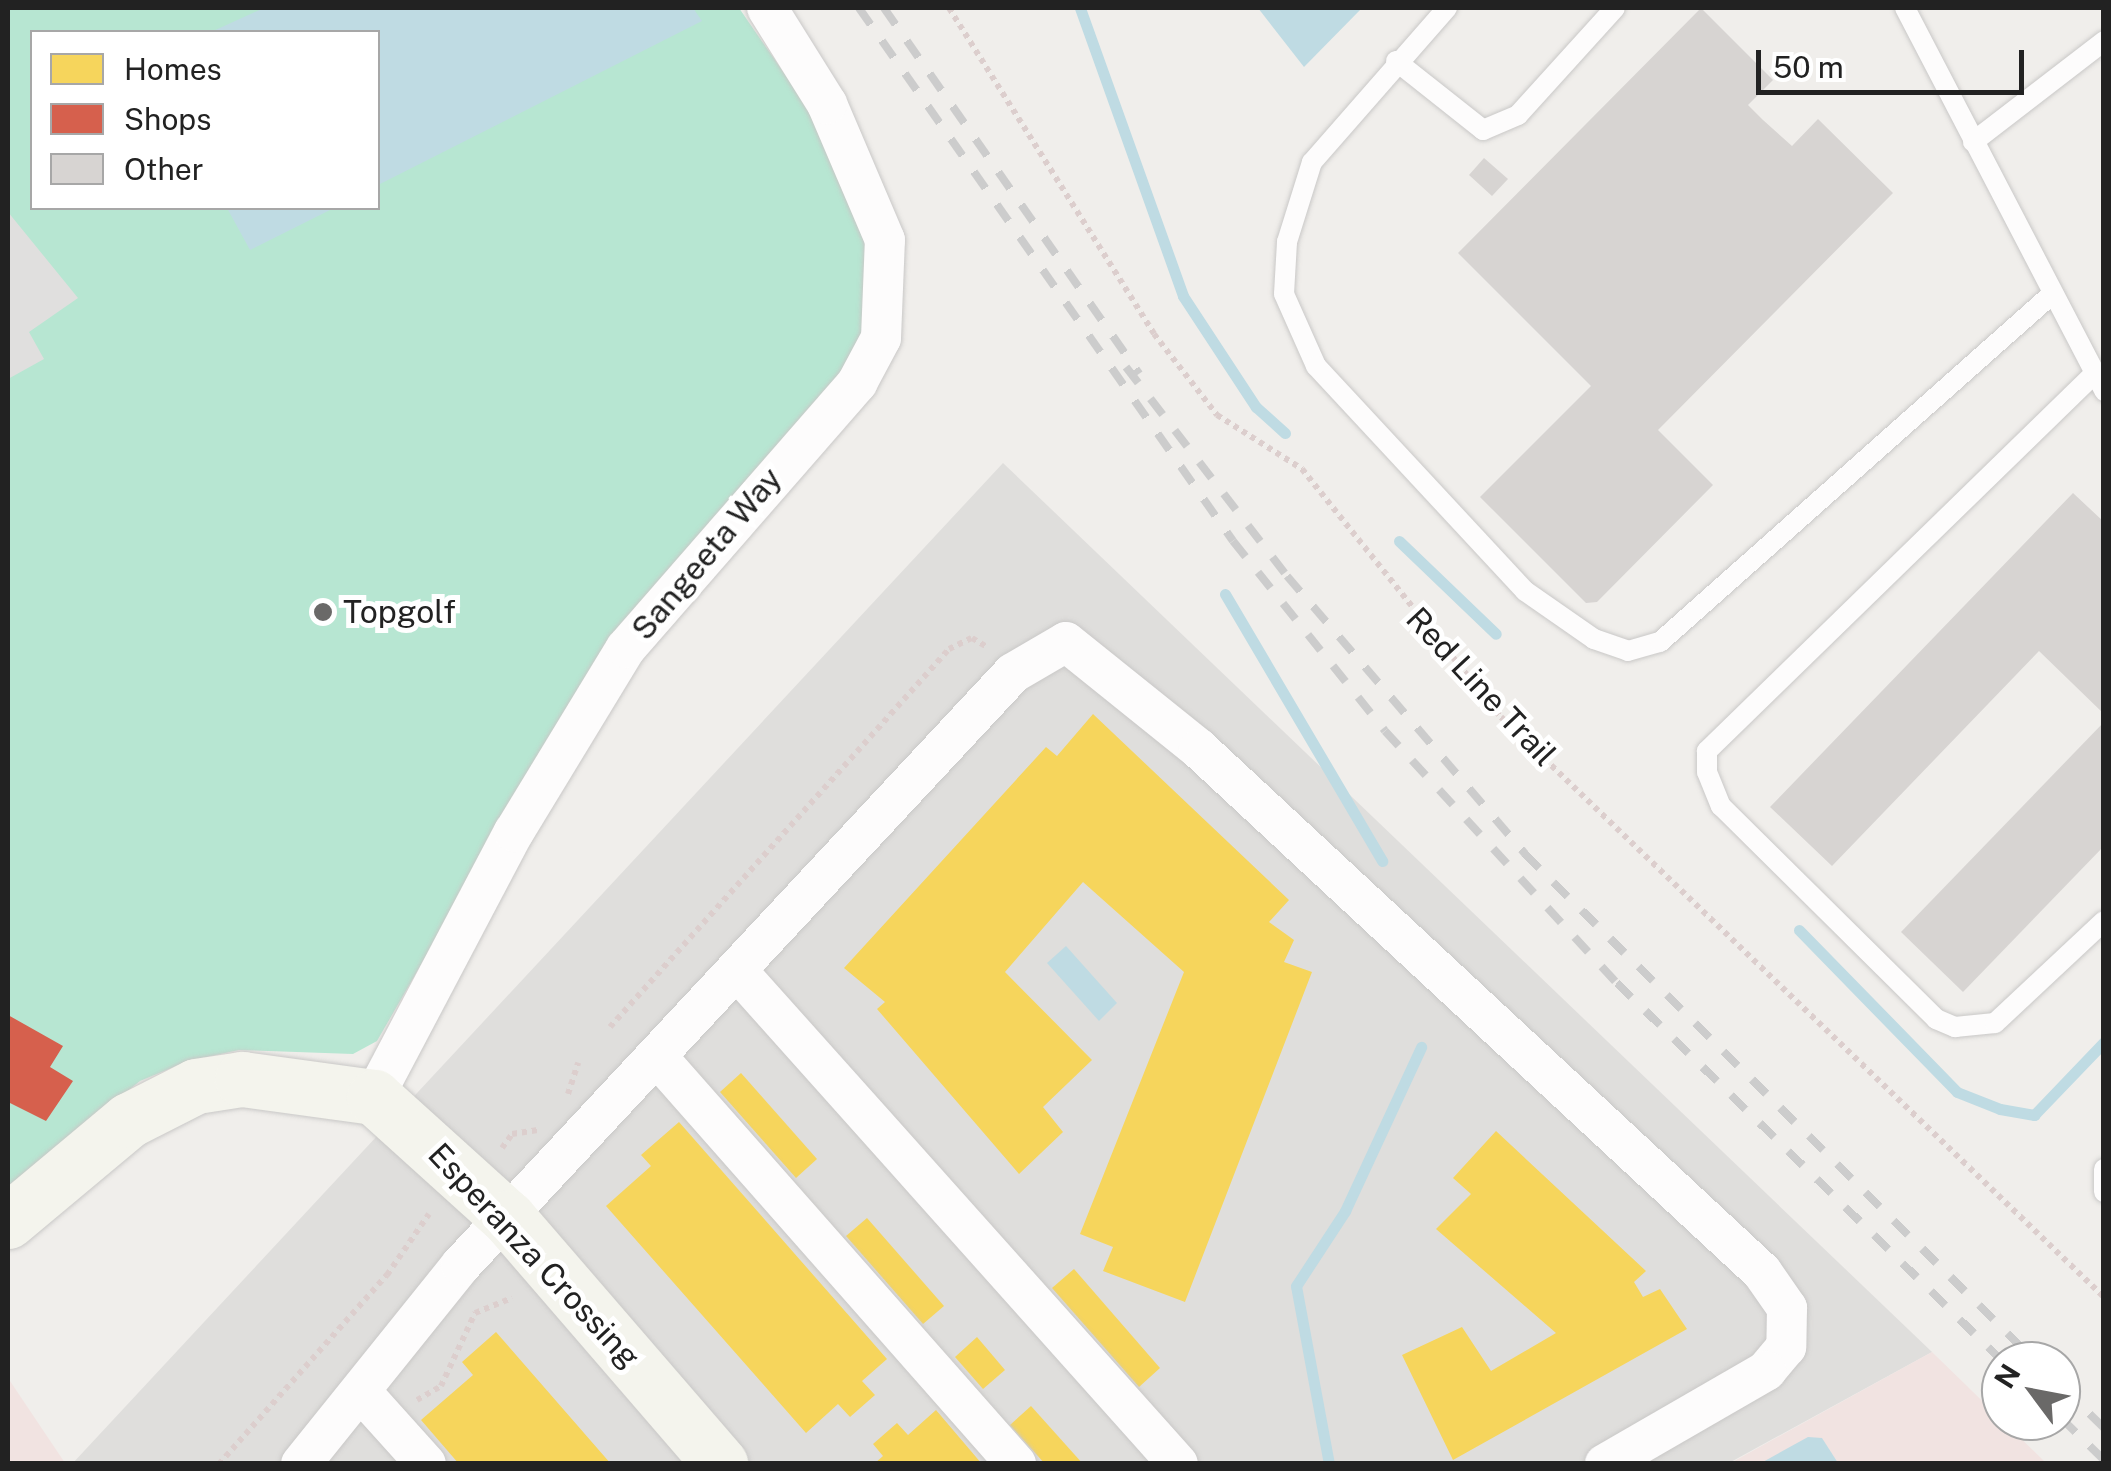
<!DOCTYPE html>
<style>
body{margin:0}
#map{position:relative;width:2111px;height:1471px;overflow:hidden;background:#f0eeeb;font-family:"Public Sans",sans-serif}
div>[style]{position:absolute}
.residential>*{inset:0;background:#dfdedc}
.commercial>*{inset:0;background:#f1e3e1}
.pitch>*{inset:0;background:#b7e6d2}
.parking>*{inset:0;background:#e0dfde}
.water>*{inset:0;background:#bfdbe3}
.homes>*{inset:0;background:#f6d55c}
.shops>*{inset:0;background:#d6604d}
.stream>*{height:11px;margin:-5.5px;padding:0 5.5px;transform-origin:5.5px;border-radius:5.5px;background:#bfdbe3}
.building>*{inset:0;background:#d7d4d2}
.path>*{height:6px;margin-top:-3px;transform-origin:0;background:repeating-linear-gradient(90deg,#dccecd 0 5px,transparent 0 10px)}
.roads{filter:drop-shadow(0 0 2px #c9c8c7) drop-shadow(0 0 2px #c9c8c7)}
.lane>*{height:20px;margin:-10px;padding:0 10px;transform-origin:10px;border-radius:10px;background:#fdfcfc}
.street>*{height:40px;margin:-20px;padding:0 20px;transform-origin:20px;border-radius:20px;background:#fdfcfc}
.secondary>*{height:55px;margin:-27.5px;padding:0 27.5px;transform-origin:27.5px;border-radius:27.5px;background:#f4f4ed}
.rail>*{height:8px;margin-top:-4px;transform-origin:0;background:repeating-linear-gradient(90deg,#ccc 0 20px,transparent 0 40px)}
.dots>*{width:28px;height:28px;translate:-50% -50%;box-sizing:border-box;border:5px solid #fff;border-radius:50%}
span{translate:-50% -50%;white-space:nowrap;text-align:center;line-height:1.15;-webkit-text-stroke:10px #fff;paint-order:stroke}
.street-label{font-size:32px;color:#222}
.poi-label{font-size:32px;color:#222}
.left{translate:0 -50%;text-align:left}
.frame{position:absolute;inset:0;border:10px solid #222;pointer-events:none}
.legend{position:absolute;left:30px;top:30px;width:350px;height:180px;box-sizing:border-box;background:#fff;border:2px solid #a7a7a7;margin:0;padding:12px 18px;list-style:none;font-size:30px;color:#222}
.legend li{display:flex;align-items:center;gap:20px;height:50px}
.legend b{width:50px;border:2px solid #a7a7a7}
.north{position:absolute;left:1981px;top:1341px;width:100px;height:100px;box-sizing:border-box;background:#fff;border:2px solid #a7a7a7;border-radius:50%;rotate:302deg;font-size:28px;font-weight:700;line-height:40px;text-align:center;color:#222}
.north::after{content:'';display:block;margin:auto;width:35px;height:45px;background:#6a6968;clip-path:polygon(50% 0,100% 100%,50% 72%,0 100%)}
.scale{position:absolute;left:1756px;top:50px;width:268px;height:45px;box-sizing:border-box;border:5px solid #222;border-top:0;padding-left:12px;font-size:30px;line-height:35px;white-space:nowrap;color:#222;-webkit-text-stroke:8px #fff;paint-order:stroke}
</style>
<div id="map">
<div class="residential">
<i style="clip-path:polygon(1003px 463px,1932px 1352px,1729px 1463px,72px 1464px)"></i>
</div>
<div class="commercial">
<i style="clip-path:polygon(1932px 1352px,2046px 1463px,1729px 1464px)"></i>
<i style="clip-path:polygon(8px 1378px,65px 1463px,8px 1463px)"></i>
</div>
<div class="pitch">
<i style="clip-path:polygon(evenodd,8px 8px,739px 8px,867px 193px,877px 328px,567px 711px,377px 1041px,353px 1054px,239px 1050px,188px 1061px,140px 1081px,8px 1186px,8px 8px,32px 32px,378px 32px,378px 208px,32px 208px,32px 32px)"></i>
</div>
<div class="parking">
<i style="clip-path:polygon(8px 212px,78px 298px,29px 332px,44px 359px,8px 379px)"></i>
</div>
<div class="water">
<i style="clip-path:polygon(264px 8px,693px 8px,702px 21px,378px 185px,378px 32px,211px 32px)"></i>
<i style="clip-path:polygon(1258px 8px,1362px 8px,1304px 67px)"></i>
<i style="clip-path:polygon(227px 208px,334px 208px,250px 250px)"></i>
<i style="clip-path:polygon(1066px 946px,1117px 1003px,1099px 1021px,1047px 963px)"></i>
<i style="clip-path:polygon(1808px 1437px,1822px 1438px,1838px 1463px,1761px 1463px)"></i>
</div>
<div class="homes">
<i style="clip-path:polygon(1093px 714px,1289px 900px,1269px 922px,1294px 940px,1284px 962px,1312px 972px,1185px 1302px,1103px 1271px,1113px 1247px,1080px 1234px,1184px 972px,1083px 882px,1005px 972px,1092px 1060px,1043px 1107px,1063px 1132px,1019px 1174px,877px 1009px,885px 1002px,844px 968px,1046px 747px,1057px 756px)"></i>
<i style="clip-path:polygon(741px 1073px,817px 1159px,796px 1178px,720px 1092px)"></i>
<i style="clip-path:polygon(679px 1122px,887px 1359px,862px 1381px,875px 1395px,850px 1417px,838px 1404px,806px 1433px,606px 1206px,651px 1166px,641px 1155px)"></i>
<i style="clip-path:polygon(1496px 1131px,1646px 1271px,1634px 1282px,1643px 1297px,1660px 1289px,1687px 1329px,1453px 1460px,1402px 1355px,1462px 1327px,1491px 1371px,1556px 1333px,1436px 1229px,1471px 1194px,1453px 1178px)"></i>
<i style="clip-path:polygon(867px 1218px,944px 1306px,923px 1324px,846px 1236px)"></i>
<i style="clip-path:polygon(1074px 1269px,1160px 1368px,1139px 1387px,1052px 1288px)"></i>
<i style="clip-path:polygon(496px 1332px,611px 1464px,459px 1464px,421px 1420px,473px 1375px,462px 1362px)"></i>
<i style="clip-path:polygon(977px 1337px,1005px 1370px,983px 1389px,955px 1357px)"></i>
<i style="clip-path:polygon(1031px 1406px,1083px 1464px,1045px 1464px,1010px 1425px)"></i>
<i style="clip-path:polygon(936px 1410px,982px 1464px,874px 1464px,883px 1456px,873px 1444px,897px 1423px,908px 1435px)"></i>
</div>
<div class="shops">
<i style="clip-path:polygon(8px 1015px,63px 1046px,50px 1067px,73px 1081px,46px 1121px,8px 1102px)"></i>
</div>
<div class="stream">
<i style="left:1080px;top:8px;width:306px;rotate:70.3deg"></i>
<i style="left:1183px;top:296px;width:133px;rotate:56.7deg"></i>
<i style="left:1256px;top:407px;width:39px;rotate:42deg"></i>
<i style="left:1399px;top:541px;width:134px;rotate:43.8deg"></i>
<i style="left:1225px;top:594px;width:310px;rotate:59.5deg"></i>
<i style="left:1799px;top:930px;width:226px;rotate:45.7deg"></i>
<i style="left:1957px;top:1092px;width:46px;rotate:21.6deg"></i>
<i style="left:2000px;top:1109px;width:35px;rotate:10deg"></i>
<i style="left:2034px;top:1115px;width:101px;rotate:-46.2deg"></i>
<i style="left:1329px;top:1464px;width:181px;rotate:-100.5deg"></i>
<i style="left:1296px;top:1286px;width:90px;rotate:-56.8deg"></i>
<i style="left:1345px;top:1211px;width:181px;rotate:-65.1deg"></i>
</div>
<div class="building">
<i style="clip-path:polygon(1701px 8px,1773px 80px,1748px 105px,1763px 120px,1792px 146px,1818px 119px,1893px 193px,1658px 430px,1713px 485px,1597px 602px,1586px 603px,1480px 497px,1591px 386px,1458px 253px)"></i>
<i style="clip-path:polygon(1484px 158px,1508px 179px,1492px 196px,1469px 175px)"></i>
<i style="clip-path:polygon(2073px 493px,2104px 522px,2104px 714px,2039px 651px,1832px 866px,1770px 807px)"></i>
<i style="clip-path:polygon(2104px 722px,2104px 846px,1963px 992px,1901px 932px)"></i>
</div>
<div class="path">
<i style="left:949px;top:8px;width:385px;rotate:57.8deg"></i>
<i style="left:1154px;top:334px;width:103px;rotate:52.1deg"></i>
<i style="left:1217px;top:415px;width:101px;rotate:32.4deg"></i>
<i style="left:1302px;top:469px;width:318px;rotate:51.3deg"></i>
<i style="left:1501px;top:717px;width:837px;rotate:43.89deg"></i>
<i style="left:610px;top:1027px;width:508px;rotate:-48.11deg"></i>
<i style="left:949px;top:649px;width:25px;rotate:-26deg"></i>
<i style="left:972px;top:638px;width:17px;rotate:31deg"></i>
<i style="left:568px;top:1094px;width:33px;rotate:-72deg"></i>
<i style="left:502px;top:1148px;width:17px;rotate:-54deg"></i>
<i style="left:512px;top:1134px;width:26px;rotate:-9deg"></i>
<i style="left:417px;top:1400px;width:28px;rotate:-30deg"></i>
<i style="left:441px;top:1386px;width:81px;rotate:-65deg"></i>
<i style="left:475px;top:1313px;width:40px;rotate:-22deg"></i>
<i style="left:219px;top:1464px;width:253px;rotate:-48.4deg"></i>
<i style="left:387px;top:1275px;width:74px;rotate:-55.5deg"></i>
</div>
<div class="roads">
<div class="lane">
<i style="left:1447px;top:8px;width:205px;rotate:131.2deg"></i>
<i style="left:1312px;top:162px;width:84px;rotate:107.4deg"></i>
<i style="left:1287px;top:242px;width:52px;rotate:93.3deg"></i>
<i style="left:1284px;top:294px;width:79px;rotate:66deg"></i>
<i style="left:1316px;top:366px;width:307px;rotate:47.1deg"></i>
<i style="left:1525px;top:591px;width:84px;rotate:34.8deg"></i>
<i style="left:1594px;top:639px;width:36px;rotate:19deg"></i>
<i style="left:1628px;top:651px;width:33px;rotate:-16deg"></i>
<i style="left:1660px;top:642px;width:523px;rotate:-41.59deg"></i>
<i style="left:1905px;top:8px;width:432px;rotate:62.5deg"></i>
<i style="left:1396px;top:61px;width:111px;rotate:38.4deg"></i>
<i style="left:1483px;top:130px;width:38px;rotate:-23deg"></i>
<i style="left:1518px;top:115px;width:144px;rotate:-47.8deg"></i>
<i style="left:1973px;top:142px;width:165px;rotate:-37.6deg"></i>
<i style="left:2090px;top:378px;width:535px;rotate:135.76deg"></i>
<i style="left:1707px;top:751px;width:21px;rotate:90deg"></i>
<i style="left:1707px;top:772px;width:37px;rotate:68deg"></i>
<i style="left:1721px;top:806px;width:303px;rotate:44.7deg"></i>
<i style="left:1936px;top:1019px;width:21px;rotate:23deg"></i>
<i style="left:1955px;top:1027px;width:40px;rotate:-5.7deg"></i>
<i style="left:1995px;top:1023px;width:149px;rotate:-43.1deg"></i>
<i style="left:2104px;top:1169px;width:23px;rotate:90deg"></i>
</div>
<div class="street">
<i style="left:740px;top:974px;width:657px;rotate:48.21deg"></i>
<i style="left:659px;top:1059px;width:540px;rotate:48.6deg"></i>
<i style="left:374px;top:1097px;width:300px;rotate:-62.2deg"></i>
<i style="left:514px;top:832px;width:215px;rotate:-58.7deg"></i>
<i style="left:626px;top:648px;width:352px;rotate:-48.9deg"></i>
<i style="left:857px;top:383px;width:51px;rotate:-61.9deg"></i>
<i style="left:881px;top:338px;width:98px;rotate:-87.7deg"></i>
<i style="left:885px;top:240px;width:148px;rotate:-113.1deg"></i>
<i style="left:827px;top:104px;width:113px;rotate:-122deg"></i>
<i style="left:363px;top:1394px;width:94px;rotate:48deg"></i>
<i style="left:301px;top:1464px;width:255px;rotate:-51.2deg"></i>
<i style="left:461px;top:1265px;width:809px;rotate:-47deg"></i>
<i style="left:1013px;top:673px;width:61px;rotate:-30.3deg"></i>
<i style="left:1066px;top:642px;width:171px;rotate:38.8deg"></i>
<i style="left:1199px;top:749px;width:768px;rotate:42.89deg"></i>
<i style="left:1762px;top:1272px;width:44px;rotate:55.2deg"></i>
<i style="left:1787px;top:1308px;width:39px;rotate:91deg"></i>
<i style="left:1786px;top:1347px;width:31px;rotate:130deg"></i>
<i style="left:1766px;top:1371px;width:186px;rotate:150deg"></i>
</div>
<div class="secondary">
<i style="left:8px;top:1221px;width:158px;rotate:-39.9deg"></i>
<i style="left:129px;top:1120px;width:75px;rotate:-26.9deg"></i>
<i style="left:196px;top:1086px;width:47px;rotate:-8.7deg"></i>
<i style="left:242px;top:1079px;width:133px;rotate:7.8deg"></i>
<i style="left:374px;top:1097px;width:181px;rotate:42.1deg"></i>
<i style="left:508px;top:1218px;width:325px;rotate:49.2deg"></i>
</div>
</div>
<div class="rail">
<i style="left:859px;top:8px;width:651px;rotate:54.94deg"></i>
<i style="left:1233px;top:541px;width:243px;rotate:51.3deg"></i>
<i style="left:1385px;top:731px;width:343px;rotate:47.4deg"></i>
<i style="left:1617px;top:983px;width:540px;rotate:44.47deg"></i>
<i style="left:884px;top:8px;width:446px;rotate:55.1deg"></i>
<i style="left:1126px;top:367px;width:264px;rotate:52.4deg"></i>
<i style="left:1287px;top:576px;width:366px;rotate:49.4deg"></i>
<i style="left:1525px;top:854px;width:719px;rotate:44.83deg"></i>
<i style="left:2061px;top:1386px;width:60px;rotate:44.3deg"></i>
<i style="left:2061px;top:1418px;width:60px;rotate:44.3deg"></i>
</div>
<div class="dots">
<i style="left:323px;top:612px;background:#6a6968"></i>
</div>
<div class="street-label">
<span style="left:707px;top:554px;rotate:-50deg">Sangeeta Way</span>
<span style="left:1481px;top:687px;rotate:47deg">Red Line Trail</span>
<span style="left:534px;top:1256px;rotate:47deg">Esperanza Crossing</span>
</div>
<div class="poi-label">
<span class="left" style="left:343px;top:612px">Topgolf</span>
</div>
<div class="frame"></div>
<ul class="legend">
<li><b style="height:28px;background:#f6d55c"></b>Homes</li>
<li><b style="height:28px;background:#d6604d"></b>Shops</li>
<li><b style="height:28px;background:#d7d4d2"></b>Other</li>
</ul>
<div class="north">N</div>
<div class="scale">50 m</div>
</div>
